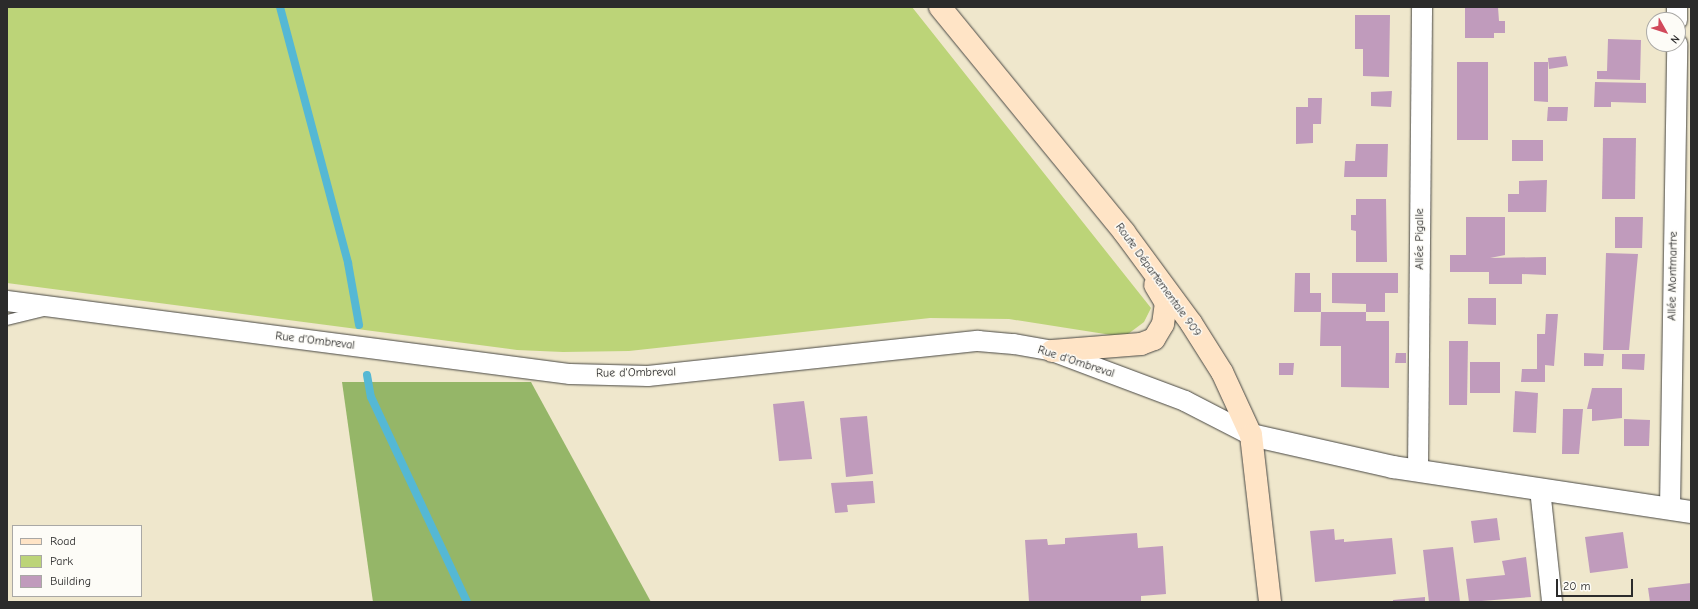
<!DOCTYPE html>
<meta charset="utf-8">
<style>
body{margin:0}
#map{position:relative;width:1698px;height:609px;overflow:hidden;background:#efe7cc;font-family:"Comic Neue",sans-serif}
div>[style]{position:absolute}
.green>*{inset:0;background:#bcd478}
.forest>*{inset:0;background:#95b668}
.stream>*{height:8px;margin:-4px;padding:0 4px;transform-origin:4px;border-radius:4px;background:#55b8d4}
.building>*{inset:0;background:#c09bbc}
.roads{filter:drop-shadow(0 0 1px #484743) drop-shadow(0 0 1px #484743)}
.service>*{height:10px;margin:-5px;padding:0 5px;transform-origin:5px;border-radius:5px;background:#fff}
.minor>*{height:20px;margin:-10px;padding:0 10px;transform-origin:10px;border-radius:10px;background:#fff}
.tertiary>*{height:22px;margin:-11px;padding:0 11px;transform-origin:11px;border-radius:11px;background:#fff}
.secondary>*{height:22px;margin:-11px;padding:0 11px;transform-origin:11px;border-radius:11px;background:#ffe4c6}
span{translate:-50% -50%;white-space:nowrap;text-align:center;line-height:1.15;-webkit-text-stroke:3px #fdfcf7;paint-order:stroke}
.street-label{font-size:12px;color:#2b2b2b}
.frame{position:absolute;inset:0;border:8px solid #2b2b2b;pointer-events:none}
.legend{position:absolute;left:12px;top:525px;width:130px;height:72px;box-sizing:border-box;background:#fdfcf7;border:1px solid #a9a8a5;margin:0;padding:5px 7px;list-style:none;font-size:12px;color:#2b2b2b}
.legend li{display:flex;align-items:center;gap:8px;height:20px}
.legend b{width:20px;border:1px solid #a9a8a5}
.north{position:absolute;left:1646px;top:12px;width:40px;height:40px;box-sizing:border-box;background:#fdfcf7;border:1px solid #a9a8a5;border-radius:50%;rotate:129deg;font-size:11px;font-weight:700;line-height:16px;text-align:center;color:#2b2b2b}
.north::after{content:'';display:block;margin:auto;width:14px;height:18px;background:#d1495b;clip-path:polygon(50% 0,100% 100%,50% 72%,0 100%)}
.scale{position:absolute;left:1556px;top:579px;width:77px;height:18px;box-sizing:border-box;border:2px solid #2b2b2b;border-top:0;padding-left:5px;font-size:12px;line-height:14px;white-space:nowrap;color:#2b2b2b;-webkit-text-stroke:3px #fdfcf7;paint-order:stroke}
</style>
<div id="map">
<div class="green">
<i style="clip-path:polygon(7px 7px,912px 7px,1151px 308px,1144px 322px,1124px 337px,1009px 319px,930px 318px,629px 351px,563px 352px,517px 350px,7px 283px)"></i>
</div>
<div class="forest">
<i style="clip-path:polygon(342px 382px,531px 382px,651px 602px,373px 602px)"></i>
</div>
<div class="stream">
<i style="left:280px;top:7px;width:265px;rotate:75.1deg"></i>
<i style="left:348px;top:263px;width:63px;rotate:79.9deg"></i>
<i style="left:367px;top:375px;width:22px;rotate:80deg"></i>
<i style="left:371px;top:397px;width:226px;rotate:64.9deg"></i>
</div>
<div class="building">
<i style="clip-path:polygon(1465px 7px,1498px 7px,1499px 21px,1505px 21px,1505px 33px,1494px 33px,1494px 38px,1465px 38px)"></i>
<i style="clip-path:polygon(1355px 15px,1390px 15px,1389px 77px,1363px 76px,1363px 49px,1355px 49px)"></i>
<i style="clip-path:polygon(1608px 39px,1641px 40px,1640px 80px,1597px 79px,1597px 71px,1607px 71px)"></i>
<i style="clip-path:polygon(1566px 56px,1568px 66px,1549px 69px,1548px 58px)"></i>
<i style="clip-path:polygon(1457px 62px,1488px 62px,1488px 140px,1457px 140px)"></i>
<i style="clip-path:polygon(1534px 62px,1548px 62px,1548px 102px,1534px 101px)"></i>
<i style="clip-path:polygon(1595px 82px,1646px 83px,1646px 103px,1611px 102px,1611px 107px,1594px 107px)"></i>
<i style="clip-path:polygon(1392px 91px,1391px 107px,1371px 106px,1371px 92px)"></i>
<i style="clip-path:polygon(1308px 98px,1322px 98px,1321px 124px,1313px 124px,1313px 143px,1296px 144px,1296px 107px,1308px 107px)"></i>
<i style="clip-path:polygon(1548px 107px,1568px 107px,1567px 121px,1547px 121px)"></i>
<i style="clip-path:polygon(1603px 138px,1636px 138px,1635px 199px,1602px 199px)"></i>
<i style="clip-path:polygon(1512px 140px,1543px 140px,1543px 161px,1512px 161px)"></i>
<i style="clip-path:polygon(1356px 144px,1388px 144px,1387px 177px,1344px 177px,1345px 161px,1355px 161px)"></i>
<i style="clip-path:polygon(1547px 180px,1546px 212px,1508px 212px,1508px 194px,1519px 194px,1519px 181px)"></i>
<i style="clip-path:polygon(1356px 199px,1386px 199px,1387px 262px,1356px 262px,1356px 231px,1351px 230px,1351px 215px,1356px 215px)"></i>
<i style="clip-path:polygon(1466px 217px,1505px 217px,1505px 255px,1490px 258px,1546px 257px,1546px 275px,1522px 274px,1522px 284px,1489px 284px,1489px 272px,1450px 272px,1450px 255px,1466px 255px)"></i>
<i style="clip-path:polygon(1615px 217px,1643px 217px,1642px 248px,1615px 248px)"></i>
<i style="clip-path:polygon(1606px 253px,1638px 254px,1629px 350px,1603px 350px)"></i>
<i style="clip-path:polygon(1295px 273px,1310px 273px,1310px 293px,1321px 293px,1321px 312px,1294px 312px)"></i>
<i style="clip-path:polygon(1332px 273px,1398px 273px,1398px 293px,1385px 293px,1385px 312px,1366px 312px,1366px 304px,1332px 303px)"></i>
<i style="clip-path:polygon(1468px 298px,1496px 298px,1496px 325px,1468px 324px)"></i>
<i style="clip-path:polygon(1321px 312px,1366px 312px,1366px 321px,1389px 321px,1389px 388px,1341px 387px,1341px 346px,1320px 346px)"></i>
<i style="clip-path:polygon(1546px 314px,1558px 314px,1554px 366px,1545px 365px,1545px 382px,1521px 382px,1522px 369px,1537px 369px,1537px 334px,1545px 334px)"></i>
<i style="clip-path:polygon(1449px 341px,1468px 341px,1467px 405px,1449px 405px)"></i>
<i style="clip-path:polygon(1396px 353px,1406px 353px,1406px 363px,1395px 363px)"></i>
<i style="clip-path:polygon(1584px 353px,1604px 354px,1603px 366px,1584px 366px)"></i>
<i style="clip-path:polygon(1622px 354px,1645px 354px,1644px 370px,1622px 369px)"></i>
<i style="clip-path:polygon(1470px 362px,1500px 362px,1500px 393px,1470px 393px)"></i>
<i style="clip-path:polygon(1279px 363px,1294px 363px,1293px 375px,1279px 375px)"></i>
<i style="clip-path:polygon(1592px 388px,1622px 388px,1622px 418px,1592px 421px,1592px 409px,1587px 409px)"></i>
<i style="clip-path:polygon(1515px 391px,1538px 393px,1536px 433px,1513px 432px)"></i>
<i style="clip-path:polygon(804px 401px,812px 459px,779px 461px,773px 404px)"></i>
<i style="clip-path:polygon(1563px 409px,1583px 409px,1579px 454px,1562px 454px)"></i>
<i style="clip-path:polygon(867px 416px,873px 474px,846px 477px,840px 418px)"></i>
<i style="clip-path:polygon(1624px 419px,1650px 420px,1649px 446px,1624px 446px)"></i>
<i style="clip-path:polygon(873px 481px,875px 503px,847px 505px,848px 512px,835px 513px,831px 483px)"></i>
<i style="clip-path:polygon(1497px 518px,1500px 540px,1474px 543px,1471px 521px)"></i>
<i style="clip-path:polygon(1334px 529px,1335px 540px,1344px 539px,1344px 542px,1392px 538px,1396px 574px,1315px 582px,1310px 531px)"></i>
<i style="clip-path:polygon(1623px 532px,1628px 568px,1590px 573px,1585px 537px)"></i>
<i style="clip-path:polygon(1137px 533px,1138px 548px,1163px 546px,1166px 594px,1141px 596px,1141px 602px,1029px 602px,1025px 540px,1047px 539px,1048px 545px,1065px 544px,1065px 538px)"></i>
<i style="clip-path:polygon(1453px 547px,1460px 602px,1429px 602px,1423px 550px)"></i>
<i style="clip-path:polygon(1526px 557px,1531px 597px,1469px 602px,1466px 579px,1505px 575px,1502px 561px)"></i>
<i style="clip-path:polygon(1691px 583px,1691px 602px,1650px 602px,1648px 588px)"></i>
<i style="clip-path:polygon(1425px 597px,1425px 602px,1393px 602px,1393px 600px)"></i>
</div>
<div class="roads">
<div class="service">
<i style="left:7px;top:320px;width:37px;rotate:-14deg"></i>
</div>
<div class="minor">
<i style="left:1677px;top:20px;width:13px;rotate:-90deg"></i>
<i style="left:7px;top:301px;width:568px;rotate:7.39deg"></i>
<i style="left:570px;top:374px;width:78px;rotate:1.5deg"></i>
<i style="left:648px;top:376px;width:332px;rotate:-6.1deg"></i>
<i style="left:978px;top:341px;width:36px;rotate:5deg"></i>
<i style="left:1014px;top:344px;width:39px;rotate:10deg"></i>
<i style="left:1052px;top:351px;width:142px;rotate:20.6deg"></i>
<i style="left:1185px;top:401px;width:74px;rotate:27.3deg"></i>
<i style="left:1418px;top:471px;width:464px;rotate:-89.5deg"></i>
<i style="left:1540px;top:489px;width:114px;rotate:83.9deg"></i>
<i style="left:1670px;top:508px;width:464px;rotate:-89.1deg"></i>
</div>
<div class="tertiary">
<i style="left:1251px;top:435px;width:146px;rotate:12.7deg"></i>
<i style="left:1393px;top:467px;width:301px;rotate:8.6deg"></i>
</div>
<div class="secondary">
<i style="left:940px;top:7px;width:291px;rotate:50.7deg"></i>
<i style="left:1124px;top:232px;width:113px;rotate:53.6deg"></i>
<i style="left:1191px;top:323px;width:58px;rotate:57.7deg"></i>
<i style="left:1222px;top:372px;width:69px;rotate:65.3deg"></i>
<i style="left:1251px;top:435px;width:168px;rotate:83.5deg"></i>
<i style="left:1052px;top:351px;width:89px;rotate:-4.5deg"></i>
<i style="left:1141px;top:344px;width:14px;rotate:-21deg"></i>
<i style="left:1154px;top:339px;width:17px;rotate:-59deg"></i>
<i style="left:1163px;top:324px;width:21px;rotate:-82deg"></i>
<i style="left:1166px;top:303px;width:21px;rotate:-121deg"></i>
</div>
</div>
<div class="street-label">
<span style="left:1420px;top:239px;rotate:-90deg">Allée Pigalle</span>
<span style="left:1673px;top:276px;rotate:-89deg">Allée Montmartre</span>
<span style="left:1158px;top:280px;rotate:54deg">Route Départementale 909</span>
<span style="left:315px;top:341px;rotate:7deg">Rue d'Ombreval</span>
<span style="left:1076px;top:362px;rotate:18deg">Rue d'Ombreval</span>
<span style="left:636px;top:373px;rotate:-1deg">Rue d'Ombreval</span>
</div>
<div class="frame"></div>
<ul class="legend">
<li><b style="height:5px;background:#ffe4c6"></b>Road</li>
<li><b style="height:11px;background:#bcd478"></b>Park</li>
<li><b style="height:11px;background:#c09bbc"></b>Building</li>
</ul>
<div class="north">N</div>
<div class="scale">20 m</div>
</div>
